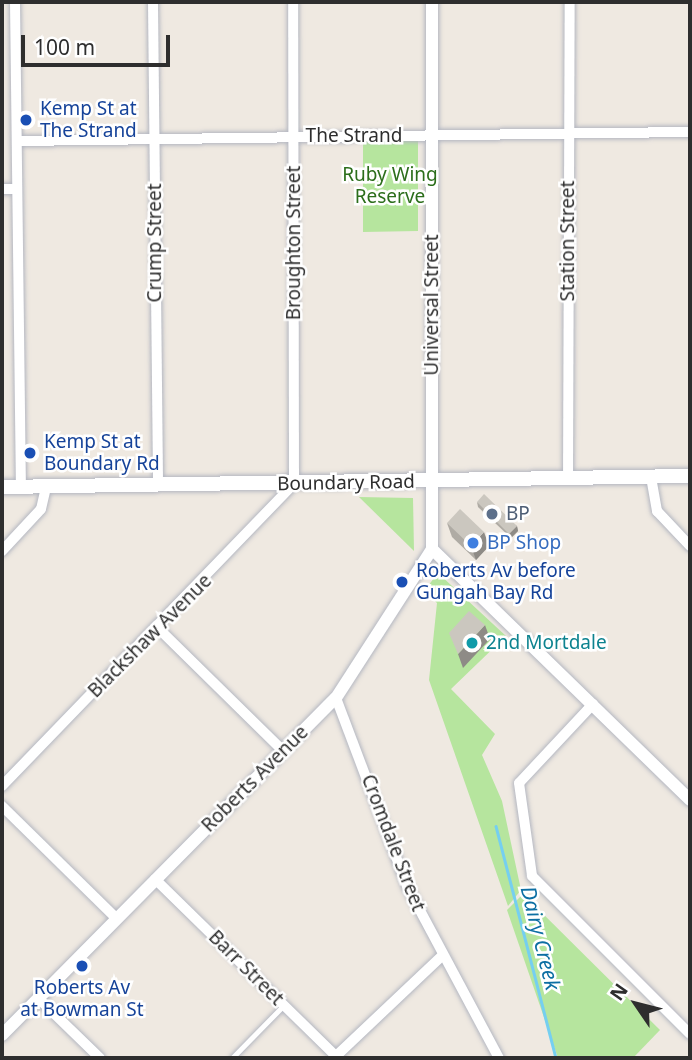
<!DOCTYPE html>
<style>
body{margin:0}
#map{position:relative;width:692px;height:1060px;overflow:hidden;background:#efe9e1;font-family:"Noto Sans",sans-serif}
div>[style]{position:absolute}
.green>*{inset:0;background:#b6e59e}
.stream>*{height:2.5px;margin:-1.25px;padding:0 1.25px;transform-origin:1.25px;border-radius:1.25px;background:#75cff0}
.roads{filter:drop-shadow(0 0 2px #b4b7c1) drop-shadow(0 0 2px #b4b7c1)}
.service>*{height:4.5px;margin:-2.25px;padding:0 2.25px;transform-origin:2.25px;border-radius:2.25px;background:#fff}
.minor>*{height:10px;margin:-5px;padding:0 5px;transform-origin:5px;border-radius:5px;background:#fff}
.tertiary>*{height:12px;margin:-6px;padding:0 6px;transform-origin:6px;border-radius:6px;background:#fff}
.secondary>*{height:14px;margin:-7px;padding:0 7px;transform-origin:7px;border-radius:7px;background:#fff}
.wall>*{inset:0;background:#afaba4}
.shaded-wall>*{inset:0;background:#8e8b86}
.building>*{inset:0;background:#cbc7bf}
.dots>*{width:19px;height:19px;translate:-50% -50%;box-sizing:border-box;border:4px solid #fff;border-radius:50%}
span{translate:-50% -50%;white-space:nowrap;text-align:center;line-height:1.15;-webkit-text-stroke:5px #fff;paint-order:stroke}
.transit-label{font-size:19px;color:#164399}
.left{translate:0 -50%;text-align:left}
.street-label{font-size:19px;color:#2e2e2e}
.park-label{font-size:19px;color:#2c6e1b}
.service-label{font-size:19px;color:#4e5e75}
.shop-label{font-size:19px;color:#366cbe}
.culture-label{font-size:19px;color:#0d838f}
.water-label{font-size:21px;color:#0d6fa3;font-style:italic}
.frame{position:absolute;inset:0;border:4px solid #2e2e2e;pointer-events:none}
.north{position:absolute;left:601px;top:969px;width:70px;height:70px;-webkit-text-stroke:5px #fff;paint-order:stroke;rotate:305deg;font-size:19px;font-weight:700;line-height:28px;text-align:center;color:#2e2e2e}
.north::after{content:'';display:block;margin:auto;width:24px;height:32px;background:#2e2e2e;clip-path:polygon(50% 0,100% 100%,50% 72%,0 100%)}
.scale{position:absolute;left:21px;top:35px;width:149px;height:32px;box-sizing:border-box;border:4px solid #2e2e2e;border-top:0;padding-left:9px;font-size:21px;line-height:24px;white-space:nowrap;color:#2e2e2e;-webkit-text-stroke:5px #fff;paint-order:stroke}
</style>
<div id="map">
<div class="green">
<i style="clip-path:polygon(418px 139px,418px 231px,363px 232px,363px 141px)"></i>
<i style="clip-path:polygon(359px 497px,413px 498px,414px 551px)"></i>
<i style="clip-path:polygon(438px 573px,506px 636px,451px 689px,495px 734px,482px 755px,502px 801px,521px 890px,508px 906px,429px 680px,437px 603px,424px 591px)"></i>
<i style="clip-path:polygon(523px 894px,660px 1030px,633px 1058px,558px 1058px,507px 910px)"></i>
</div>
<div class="stream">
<i style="left:496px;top:826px;width:240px;rotate:75.5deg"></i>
</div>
<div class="roads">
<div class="service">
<i style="left:232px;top:1058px;width:73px;rotate:-45.6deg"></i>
</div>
<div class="minor">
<i style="left:15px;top:2px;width:485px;rotate:89.3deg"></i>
<i style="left:153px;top:2px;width:483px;rotate:89.4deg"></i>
<i style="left:17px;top:141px;width:673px;rotate:-0.77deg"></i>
<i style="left:2px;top:189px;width:14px"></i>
<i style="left:651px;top:477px;width:35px;rotate:80deg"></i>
<i style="left:657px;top:511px;width:48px;rotate:46.7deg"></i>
<i style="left:568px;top:480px;width:478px;rotate:-89.8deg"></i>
<i style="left:2px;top:551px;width:57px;rotate:-47.1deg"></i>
<i style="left:41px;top:509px;width:23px;rotate:-77deg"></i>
<i style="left:158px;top:628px;width:175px;rotate:44.5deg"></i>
<i style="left:336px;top:698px;width:201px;rotate:69.3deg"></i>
<i style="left:407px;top:886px;width:195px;rotate:61.9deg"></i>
<i style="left:593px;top:704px;width:108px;rotate:133.1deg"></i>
<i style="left:519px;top:783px;width:94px;rotate:82deg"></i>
<i style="left:532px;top:876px;width:223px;rotate:45deg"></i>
<i style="left:2px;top:786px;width:420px;rotate:-46deg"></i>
<i style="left:294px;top:484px;width:482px;rotate:-90.1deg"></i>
<i style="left:2px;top:806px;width:160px;rotate:44.5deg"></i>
<i style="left:155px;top:879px;width:253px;rotate:44.4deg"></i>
<i style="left:38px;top:998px;width:86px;rotate:44.1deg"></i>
<i style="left:334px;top:1058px;width:150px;rotate:-43.4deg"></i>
</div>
<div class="tertiary">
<i style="left:432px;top:549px;width:360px;rotate:44.2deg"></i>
<i style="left:2px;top:1035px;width:474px;rotate:-45.3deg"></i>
<i style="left:336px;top:698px;width:177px;rotate:-57.2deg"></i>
<i style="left:432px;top:549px;width:547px;rotate:-90deg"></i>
</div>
<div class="secondary">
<i style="left:2px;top:487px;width:688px;rotate:-0.92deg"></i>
</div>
</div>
<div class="wall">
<i style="clip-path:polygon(477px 502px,517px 526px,518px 531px,511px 538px,478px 507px)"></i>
<i style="clip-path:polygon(447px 523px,489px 546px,476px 560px,452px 537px)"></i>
</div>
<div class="shaded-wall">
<i style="clip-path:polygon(517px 526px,518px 531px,511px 538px,509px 534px)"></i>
<i style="clip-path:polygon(484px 532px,489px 546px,476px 560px,471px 546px)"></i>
<i style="clip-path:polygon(485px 625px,490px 639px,463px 668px,458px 654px)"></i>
</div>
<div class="building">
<i style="clip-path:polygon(484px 494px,517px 526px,509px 534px,477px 502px)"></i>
<i style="clip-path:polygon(460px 509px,484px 532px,471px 546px,447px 523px)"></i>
<i style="clip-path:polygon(469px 611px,485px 625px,458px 654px,449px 633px)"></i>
</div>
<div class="dots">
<i style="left:26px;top:120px;background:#1a4fb4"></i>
<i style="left:30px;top:453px;background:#1a4fb4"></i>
<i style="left:492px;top:514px;background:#5c6f8a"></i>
<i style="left:473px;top:543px;background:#3f7fe0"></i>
<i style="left:402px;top:582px;background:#1a4fb4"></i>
<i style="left:472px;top:643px;background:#0f9aa8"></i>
<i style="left:82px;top:966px;background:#1a4fb4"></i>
</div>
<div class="transit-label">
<span class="left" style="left:40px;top:120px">Kemp St at<br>The Strand</span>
<span class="left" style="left:44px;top:453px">Kemp St at<br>Boundary Rd</span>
<span class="left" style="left:416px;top:582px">Roberts Av before<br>Gungah Bay Rd</span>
<span style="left:82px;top:999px">Roberts Av<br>at Bowman St</span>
</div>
<div class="street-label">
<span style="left:354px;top:136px">The Strand</span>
<span style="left:568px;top:241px;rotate:-90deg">Station Street</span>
<span style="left:155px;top:243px;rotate:-90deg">Crump Street</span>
<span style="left:294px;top:243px;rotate:-90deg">Broughton Street</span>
<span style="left:432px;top:305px;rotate:-90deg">Universal Street</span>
<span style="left:346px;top:483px;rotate:-1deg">Boundary Road</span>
<span style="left:150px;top:636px;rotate:-45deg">Blackshaw Avenue</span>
<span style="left:255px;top:779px;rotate:-45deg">Roberts Avenue</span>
<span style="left:393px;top:843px;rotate:69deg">Cromdale Street</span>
<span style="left:246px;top:968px;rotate:45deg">Barr Street</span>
</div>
<div class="park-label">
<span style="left:390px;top:186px">Ruby Wing<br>Reserve</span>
</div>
<div class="service-label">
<span class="left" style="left:506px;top:514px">BP</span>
</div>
<div class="shop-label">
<span class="left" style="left:487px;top:543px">BP Shop</span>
</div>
<div class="culture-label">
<span class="left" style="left:486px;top:643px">2nd Mortdale</span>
</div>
<div class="water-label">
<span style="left:541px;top:938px;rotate:76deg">Dairy Creek</span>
</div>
<div class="frame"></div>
<div class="north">N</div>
<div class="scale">100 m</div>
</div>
